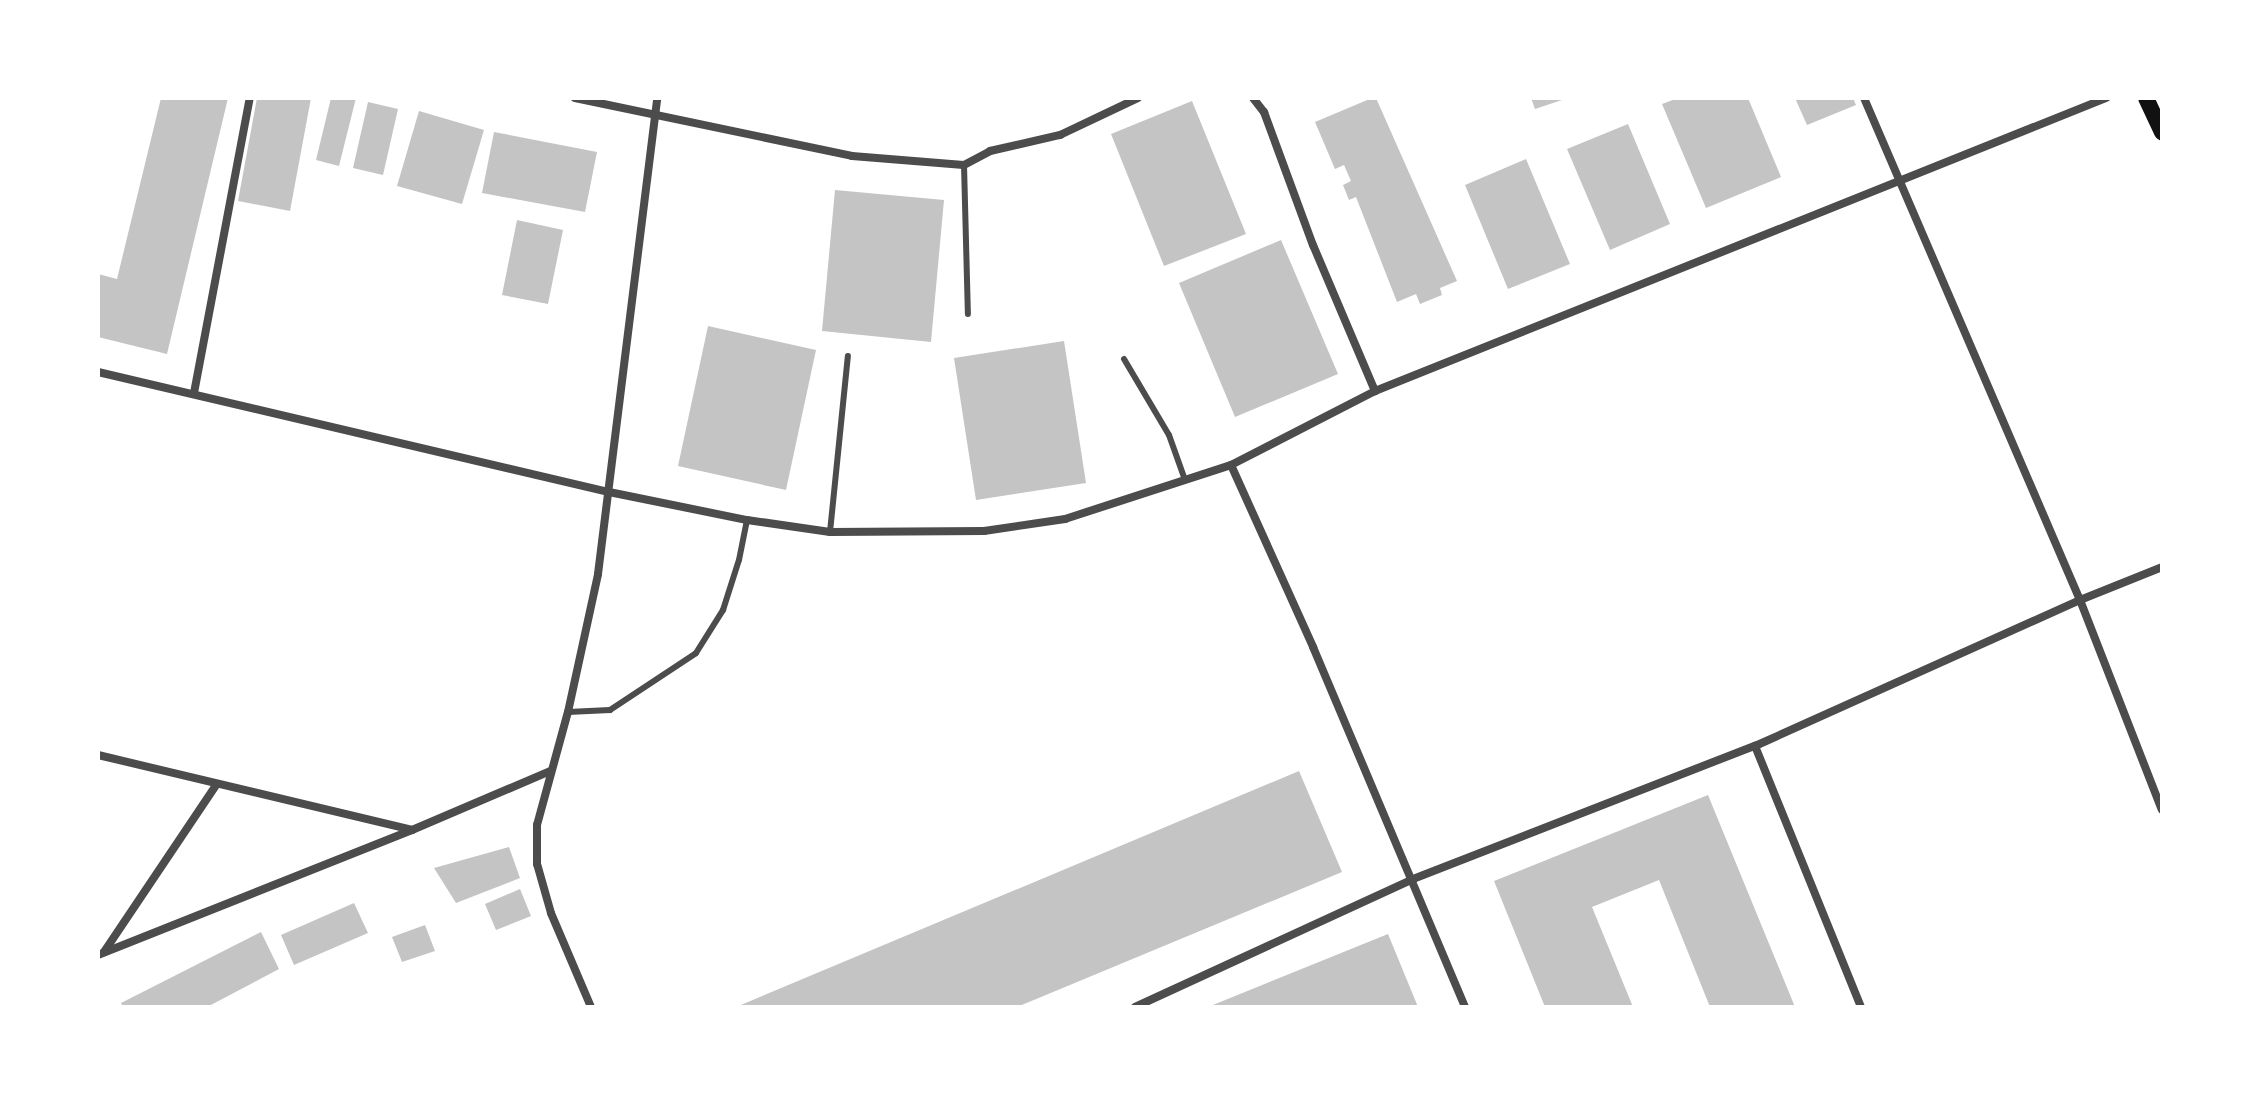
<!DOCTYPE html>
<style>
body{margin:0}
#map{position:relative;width:2260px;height:1105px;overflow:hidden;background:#fff;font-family:"Exo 2",sans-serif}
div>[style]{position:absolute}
.building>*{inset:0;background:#c4c4c4}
.service>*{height:6px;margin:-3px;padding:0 3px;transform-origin:3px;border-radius:3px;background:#4c4c4c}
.minor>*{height:8px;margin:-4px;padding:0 4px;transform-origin:4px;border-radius:4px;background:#4c4c4c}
.secondary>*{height:16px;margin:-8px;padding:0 8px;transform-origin:8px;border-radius:8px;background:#111}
span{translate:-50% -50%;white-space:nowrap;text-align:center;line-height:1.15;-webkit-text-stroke:8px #fff;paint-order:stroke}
.frame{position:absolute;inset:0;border:100px solid #fff;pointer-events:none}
</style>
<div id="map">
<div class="building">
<i style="clip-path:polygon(161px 98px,228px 98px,167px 354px,98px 337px,98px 274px,117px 279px)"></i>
<i style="clip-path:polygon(257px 98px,311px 98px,290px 211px,238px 201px)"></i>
<i style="clip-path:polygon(331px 98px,356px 98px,339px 166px,316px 160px)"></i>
<i style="clip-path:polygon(1372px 98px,1376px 98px,1457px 281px,1440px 288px,1442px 295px,1420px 304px,1416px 294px,1397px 302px,1356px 197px,1349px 200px,1343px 185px,1351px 181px,1344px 165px,1335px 169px,1315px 122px)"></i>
<i style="clip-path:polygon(1531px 98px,1565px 98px,1565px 99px,1535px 109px)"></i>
<i style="clip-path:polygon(1678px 98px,1748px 98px,1781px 177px,1706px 208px,1662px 104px)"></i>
<i style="clip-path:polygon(1795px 98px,1853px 98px,1856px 105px,1807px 125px)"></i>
<i style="clip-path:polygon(1192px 101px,1246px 234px,1164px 266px,1111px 134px)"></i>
<i style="clip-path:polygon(368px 102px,398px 109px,383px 175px,353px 168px)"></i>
<i style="clip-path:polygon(419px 111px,484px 130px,462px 204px,397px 186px)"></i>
<i style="clip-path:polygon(1628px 124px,1670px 224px,1610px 250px,1567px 149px)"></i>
<i style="clip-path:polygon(494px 132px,597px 152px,585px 212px,482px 193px)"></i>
<i style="clip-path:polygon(1526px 159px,1570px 264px,1508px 289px,1465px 185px)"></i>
<i style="clip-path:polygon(835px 190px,944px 200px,931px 342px,822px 331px)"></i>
<i style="clip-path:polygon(517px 220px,563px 230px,548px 304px,502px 295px)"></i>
<i style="clip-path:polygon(1281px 240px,1338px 374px,1235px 417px,1179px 283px)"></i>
<i style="clip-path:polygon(708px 326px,816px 350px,786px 490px,678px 466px)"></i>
<i style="clip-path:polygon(1064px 341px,1086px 483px,976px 500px,954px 358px)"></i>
<i style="clip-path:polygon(1299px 771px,1342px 872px,1017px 1007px,736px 1007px)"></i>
<i style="clip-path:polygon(1708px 795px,1795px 1007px,1710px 1007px,1659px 880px,1592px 907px,1633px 1007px,1545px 1007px,1494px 881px)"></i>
<i style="clip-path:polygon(509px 847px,520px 878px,456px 903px,434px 868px)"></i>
<i style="clip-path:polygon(520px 889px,531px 916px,496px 930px,485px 904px)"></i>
<i style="clip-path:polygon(354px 903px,368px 933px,294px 965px,281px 935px)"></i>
<i style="clip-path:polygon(425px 925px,435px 951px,402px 962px,392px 937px)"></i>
<i style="clip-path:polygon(261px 932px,279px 969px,207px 1007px,123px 1007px,121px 1003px)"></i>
<i style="clip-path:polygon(1388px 934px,1418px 1007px,1208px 1007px)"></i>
</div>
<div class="service">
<i style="left:964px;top:165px;width:149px;rotate:88.5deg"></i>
<i style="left:1124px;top:359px;width:88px;rotate:59.4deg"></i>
<i style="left:1169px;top:435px;width:48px;rotate:70.4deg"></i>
<i style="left:830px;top:532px;width:177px;rotate:-84.2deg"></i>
<i style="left:568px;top:712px;width:42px;rotate:-2.7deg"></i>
<i style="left:610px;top:710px;width:103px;rotate:-33.5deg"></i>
<i style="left:696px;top:653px;width:51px;rotate:-57.9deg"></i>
<i style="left:723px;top:610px;width:52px;rotate:-72.3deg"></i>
<i style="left:739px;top:560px;width:41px;rotate:-78.7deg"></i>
</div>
<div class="minor">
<i style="left:575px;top:98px;width:283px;rotate:11.8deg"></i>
<i style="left:852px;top:156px;width:112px;rotate:4.6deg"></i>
<i style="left:964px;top:165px;width:30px;rotate:-28deg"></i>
<i style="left:990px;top:151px;width:72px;rotate:-12.9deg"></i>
<i style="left:1060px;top:135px;width:86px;rotate:-25.4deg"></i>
<i style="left:1253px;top:98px;width:18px;rotate:52deg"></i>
<i style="left:1264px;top:112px;width:142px;rotate:69.8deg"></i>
<i style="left:1313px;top:245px;width:159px;rotate:67deg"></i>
<i style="left:1864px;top:98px;width:546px;rotate:66.72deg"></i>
<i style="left:2080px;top:600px;width:225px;rotate:68.7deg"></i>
<i style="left:98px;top:372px;width:525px;rotate:13.22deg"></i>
<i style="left:609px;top:492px;width:141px;rotate:11.5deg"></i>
<i style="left:747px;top:520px;width:84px;rotate:8.2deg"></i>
<i style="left:830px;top:532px;width:154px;rotate:-0.4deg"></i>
<i style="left:984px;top:531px;width:82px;rotate:-8.4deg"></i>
<i style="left:1065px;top:519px;width:175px;rotate:-18deg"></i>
<i style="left:1231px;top:465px;width:162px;rotate:-27.2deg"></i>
<i style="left:1375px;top:391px;width:788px;rotate:-21.84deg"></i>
<i style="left:194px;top:393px;width:300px;rotate:-79.3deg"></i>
<i style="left:1231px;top:465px;width:200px;rotate:65.7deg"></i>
<i style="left:1313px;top:647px;width:391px;rotate:67.1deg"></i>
<i style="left:1755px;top:746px;width:282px;rotate:67.9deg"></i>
<i style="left:98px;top:755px;width:323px;rotate:13.4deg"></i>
<i style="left:104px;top:952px;width:202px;rotate:-56.1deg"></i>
<i style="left:98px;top:955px;width:338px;rotate:-21.7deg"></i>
<i style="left:412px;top:830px;width:150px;rotate:-23.1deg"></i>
<i style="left:591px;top:1007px;width:102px;rotate:-113.1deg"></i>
<i style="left:551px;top:913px;width:51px;rotate:-105.9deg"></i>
<i style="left:537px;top:864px;width:39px;rotate:-90deg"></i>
<i style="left:537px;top:825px;width:117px;rotate:-74.7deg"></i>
<i style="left:568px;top:712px;width:141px;rotate:-77.7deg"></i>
<i style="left:598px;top:574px;width:480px;rotate:-82.9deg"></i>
<i style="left:1135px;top:1007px;width:306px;rotate:-24.7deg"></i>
<i style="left:1413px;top:879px;width:367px;rotate:-21.3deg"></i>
<i style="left:1755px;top:746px;width:356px;rotate:-24.2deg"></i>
<i style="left:2080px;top:600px;width:88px;rotate:-21.9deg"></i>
</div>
<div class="secondary">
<i style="left:2146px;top:98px;width:38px;rotate:65deg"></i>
</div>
<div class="frame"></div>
</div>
